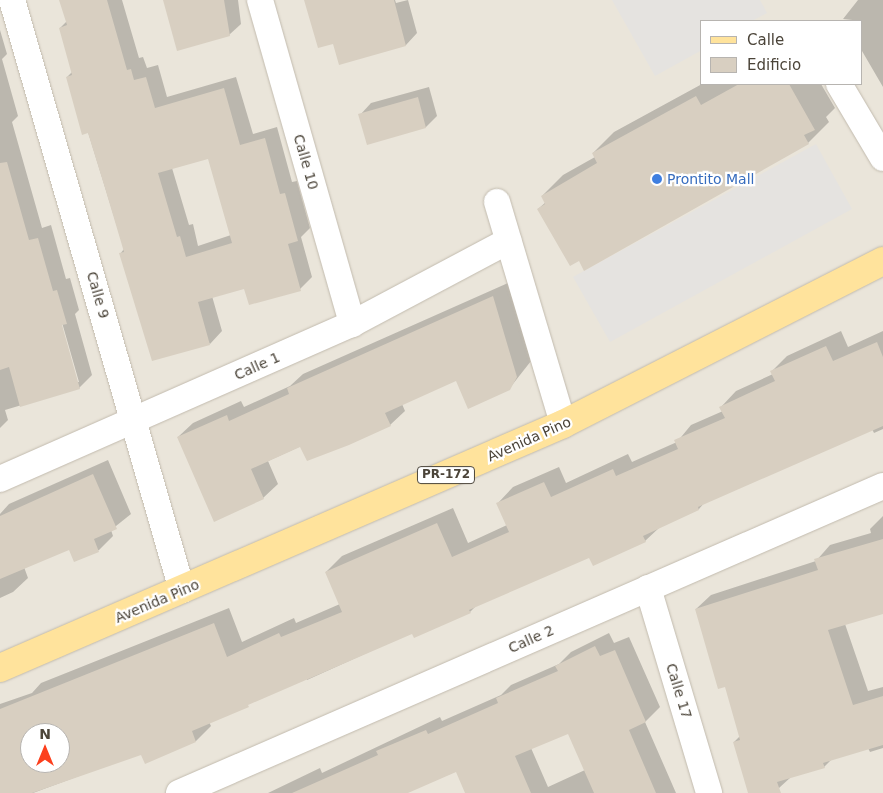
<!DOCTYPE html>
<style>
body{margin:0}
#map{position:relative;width:883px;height:793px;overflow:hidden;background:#f6f3ec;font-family:"DejaVu Sans",sans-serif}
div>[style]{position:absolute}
.residential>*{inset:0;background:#eae5da}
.parking>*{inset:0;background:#e5e3e0}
.shadow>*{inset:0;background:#0003}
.building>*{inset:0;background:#d8cfc1}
.roads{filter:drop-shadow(0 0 1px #c2bbae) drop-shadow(0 0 1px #c2bbae)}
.minor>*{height:26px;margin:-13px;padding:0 13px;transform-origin:13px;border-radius:13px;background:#fff}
.primary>*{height:28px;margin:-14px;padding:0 14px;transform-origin:14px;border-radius:14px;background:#ffe39c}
.dots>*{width:14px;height:14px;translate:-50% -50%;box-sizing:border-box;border:2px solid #fff;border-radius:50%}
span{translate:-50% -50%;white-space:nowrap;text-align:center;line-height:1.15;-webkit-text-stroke:4.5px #fff;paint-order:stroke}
.shield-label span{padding:1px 4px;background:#fff;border:1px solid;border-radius:4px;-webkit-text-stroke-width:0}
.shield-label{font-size:12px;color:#4b4439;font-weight:700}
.street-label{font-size:14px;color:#4b4439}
.shop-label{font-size:14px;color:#366cbe}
.left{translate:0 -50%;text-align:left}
.legend{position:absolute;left:700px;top:20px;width:162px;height:65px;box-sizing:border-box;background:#fff;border:1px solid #b7b4b0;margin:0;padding:6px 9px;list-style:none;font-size:15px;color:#4b4439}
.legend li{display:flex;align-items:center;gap:10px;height:25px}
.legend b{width:25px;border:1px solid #b7b4b0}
.north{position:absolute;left:20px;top:723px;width:50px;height:50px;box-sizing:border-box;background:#fff;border:1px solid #b7b4b0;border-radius:50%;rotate:0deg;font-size:14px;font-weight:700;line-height:20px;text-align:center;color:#4b4439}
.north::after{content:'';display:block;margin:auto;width:18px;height:22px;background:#fc3f1d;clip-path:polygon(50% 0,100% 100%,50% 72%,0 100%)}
</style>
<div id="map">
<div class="residential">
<i style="clip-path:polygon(evenodd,0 0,883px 0,883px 793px,0 793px,0 0,702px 21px,862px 21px,862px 84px,702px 84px,702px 21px,0 0,30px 733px,60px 733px,60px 763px,30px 763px,30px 733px)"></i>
</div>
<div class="parking">
<i style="clip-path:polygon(612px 0,760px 0,767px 13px,752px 21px,702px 21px,702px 50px,655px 76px)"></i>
<i style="clip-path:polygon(816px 144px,852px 209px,610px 342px,573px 277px)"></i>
</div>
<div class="shadow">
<i style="clip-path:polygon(evenodd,61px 0,122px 0,139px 58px,143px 57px,147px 68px,158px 65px,167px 97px,236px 77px,253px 134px,277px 127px,292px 182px,297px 181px,310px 228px,301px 237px,312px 277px,300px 289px,245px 287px,212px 296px,222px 331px,210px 344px,120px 254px,124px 249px,88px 132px,67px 77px,73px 71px,60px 28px,67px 21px,61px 0,209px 157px,231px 235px,198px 246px,193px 224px,189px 225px,172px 168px,209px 157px)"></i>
<i style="clip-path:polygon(164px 0,238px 0,241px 24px,229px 35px)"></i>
<i style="clip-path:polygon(305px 0,395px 0,396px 3px,408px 0,417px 33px,406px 45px,340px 63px,334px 42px)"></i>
<i style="clip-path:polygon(858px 0,883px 0,883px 87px,862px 51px,862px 21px,843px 19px)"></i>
<i style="clip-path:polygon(evenodd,0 30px,7px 54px,2px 59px,18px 116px,12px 122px,42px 228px,51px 225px,66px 279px,70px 278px,79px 310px,75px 314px,92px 375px,79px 388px,5px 410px,8px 420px,0 428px,0 30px,61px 319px,79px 382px,76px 382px,59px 320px,61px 319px)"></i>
<i style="clip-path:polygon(702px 84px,821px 84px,835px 108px,826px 117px,829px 122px,808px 143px,579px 259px,538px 209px,546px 202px,542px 196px,563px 175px,595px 157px,593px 153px,614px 132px)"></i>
<i style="clip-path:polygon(429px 87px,437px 116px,426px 127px,367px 143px,360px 115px,371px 103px)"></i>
<i style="clip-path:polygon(508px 283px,531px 361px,509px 389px,456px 379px,402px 404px,405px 411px,390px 425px,301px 446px,268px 461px,278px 484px,263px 498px,178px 437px,193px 423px,241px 401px,244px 407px,290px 386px,303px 374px)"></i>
<i style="clip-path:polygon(evenodd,841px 331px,848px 347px,883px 331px,883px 429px,874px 433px,872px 429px,705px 502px,699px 509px,660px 527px,645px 541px,590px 556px,478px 604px,470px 612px,413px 632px,307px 680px,306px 677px,209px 722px,211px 726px,196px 741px,141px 753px,33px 793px,0 793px,0 704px,32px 693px,41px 683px,229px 608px,242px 642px,294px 618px,296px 623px,340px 604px,326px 572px,342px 556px,453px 508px,468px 543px,507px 525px,498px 503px,513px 487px,559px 467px,566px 483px,628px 454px,632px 462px,677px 442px,691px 425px,723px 411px,721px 407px,736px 391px,773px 374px,772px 371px,787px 356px,841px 331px,30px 733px,60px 733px,60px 763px,30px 763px,30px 733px)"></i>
<i style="clip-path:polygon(108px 460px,131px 514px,111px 530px,113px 536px,99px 550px,75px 561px,69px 548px,24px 567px,28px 578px,13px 592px,0 598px,0 514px,9px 504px)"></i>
<i style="clip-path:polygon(883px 516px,883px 613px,845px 624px,868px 691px,883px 687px,883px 748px,870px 752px,868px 748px,832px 759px,824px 767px,791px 777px,779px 788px,749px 793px,734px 742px,740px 736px,726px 685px,696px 609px,711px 595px,816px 561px,830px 545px,871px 533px,870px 529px)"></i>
<i style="clip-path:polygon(evenodd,609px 633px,614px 643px,629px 637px,660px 707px,645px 722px,676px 793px,467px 793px,457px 771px,405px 793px,268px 793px,320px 768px,322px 773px,440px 717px,442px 721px,501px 695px,511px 685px,559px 664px,571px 652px,609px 633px,569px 732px,585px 770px,548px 787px,531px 748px,569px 732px)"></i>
</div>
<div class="building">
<i style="clip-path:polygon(evenodd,59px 0,107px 0,127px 70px,131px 69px,134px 80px,146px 77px,155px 108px,224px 88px,240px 145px,265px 138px,280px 194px,285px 193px,298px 241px,288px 244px,301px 291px,249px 305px,244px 289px,198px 302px,210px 345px,152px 361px,119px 253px,124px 252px,105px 188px,88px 133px,82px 135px,66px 77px,72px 75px,59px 28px,67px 25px,59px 0,208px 159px,232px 243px,186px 257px,180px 236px,177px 237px,158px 173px,208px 159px)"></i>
<i style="clip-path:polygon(163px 0,224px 0,230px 36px,177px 51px)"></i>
<i style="clip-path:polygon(304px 0,394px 0,406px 46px,339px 65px,333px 44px,318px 48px)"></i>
<i style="clip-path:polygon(739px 84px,789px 84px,815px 130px,804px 135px,809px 144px,584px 271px,579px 261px,570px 266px,537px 209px,545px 204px,541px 196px,597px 163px,592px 153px,696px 96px,701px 105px)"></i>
<i style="clip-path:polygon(418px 97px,426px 128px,367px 145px,358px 114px)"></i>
<i style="clip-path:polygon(7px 162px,29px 240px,38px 238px,53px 291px,57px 290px,67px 324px,62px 325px,80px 389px,20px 407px,9px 367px,0 370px,0 163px)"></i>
<i style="clip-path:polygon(493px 296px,517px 377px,510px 390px,468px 409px,456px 381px,385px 413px,391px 426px,349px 445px,307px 461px,300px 447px,251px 469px,264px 499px,214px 522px,177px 437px,227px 415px,229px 421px,289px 394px,287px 388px)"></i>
<i style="clip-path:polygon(evenodd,877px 342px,883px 357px,883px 426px,698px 507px,699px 510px,643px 536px,646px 542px,593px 566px,589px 558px,469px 610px,471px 613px,414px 638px,412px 634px,248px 705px,249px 707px,192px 731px,196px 742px,145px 764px,141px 755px,32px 793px,0 793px,0 709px,214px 623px,227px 657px,279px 633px,281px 637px,342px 612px,325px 572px,437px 523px,452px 557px,509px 532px,496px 503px,544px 482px,551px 497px,613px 469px,616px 476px,678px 449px,674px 440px,725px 418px,719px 407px,775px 381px,770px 371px,826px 346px,833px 361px,877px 342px,30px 733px,60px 733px,60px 763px,30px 763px,30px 733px)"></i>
<i style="clip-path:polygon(93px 474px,117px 529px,94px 539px,99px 552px,74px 562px,69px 550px,0 579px,0 516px)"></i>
<i style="clip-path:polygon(883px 539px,883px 614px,828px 630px,853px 705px,883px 696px,883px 745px,823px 763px,825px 768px,777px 782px,781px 793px,748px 793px,733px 742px,740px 740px,725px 687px,718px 689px,695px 609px,818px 570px,814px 559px)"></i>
<i style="clip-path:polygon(595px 646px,600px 656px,615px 650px,646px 722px,629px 730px,656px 793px,594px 793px,568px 734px,515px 756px,531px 793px,465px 793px,456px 772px,408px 793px,292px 793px,378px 755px,376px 751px,426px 730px,428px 734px,498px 703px,496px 698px,558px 671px,555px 666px)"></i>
</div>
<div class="roads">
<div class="minor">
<i style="left:12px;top:0;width:614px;rotate:73.93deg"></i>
<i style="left:260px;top:0;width:337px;rotate:74.1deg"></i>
<i style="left:839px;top:84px;width:86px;rotate:59.3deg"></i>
<i style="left:497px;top:202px;width:232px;rotate:73.4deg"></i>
<i style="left:0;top:479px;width:385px;rotate:-23.8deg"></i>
<i style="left:352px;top:324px;width:177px;rotate:-28deg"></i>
<i style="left:648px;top:588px;width:214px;rotate:73.4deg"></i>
<i style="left:179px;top:793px;width:768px;rotate:-23.56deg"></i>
</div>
<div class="primary">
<i style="left:0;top:668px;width:614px;rotate:-23.43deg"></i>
<i style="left:563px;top:424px;width:359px;rotate:-27deg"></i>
</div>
</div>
<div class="dots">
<i style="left:657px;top:179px;background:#3f7fe0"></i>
</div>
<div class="shield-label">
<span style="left:446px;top:475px">PR-172</span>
</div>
<div class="street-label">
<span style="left:306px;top:162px;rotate:74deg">Calle 10</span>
<span style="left:98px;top:295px;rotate:74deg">Calle 9</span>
<span style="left:257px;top:366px;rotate:-24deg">Calle 1</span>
<span style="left:529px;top:439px;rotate:-24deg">Avenida Pino</span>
<span style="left:157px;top:601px;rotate:-23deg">Avenida Pino</span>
<span style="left:531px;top:639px;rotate:-24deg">Calle 2</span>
<span style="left:679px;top:691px;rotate:73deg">Calle 17</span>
</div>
<div class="shop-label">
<span class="left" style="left:667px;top:179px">Prontito Mall</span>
</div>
<ul class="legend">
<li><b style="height:6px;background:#ffe39c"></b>Calle</li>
<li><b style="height:14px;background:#d8cfc1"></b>Edificio</li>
</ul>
<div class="north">N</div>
</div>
